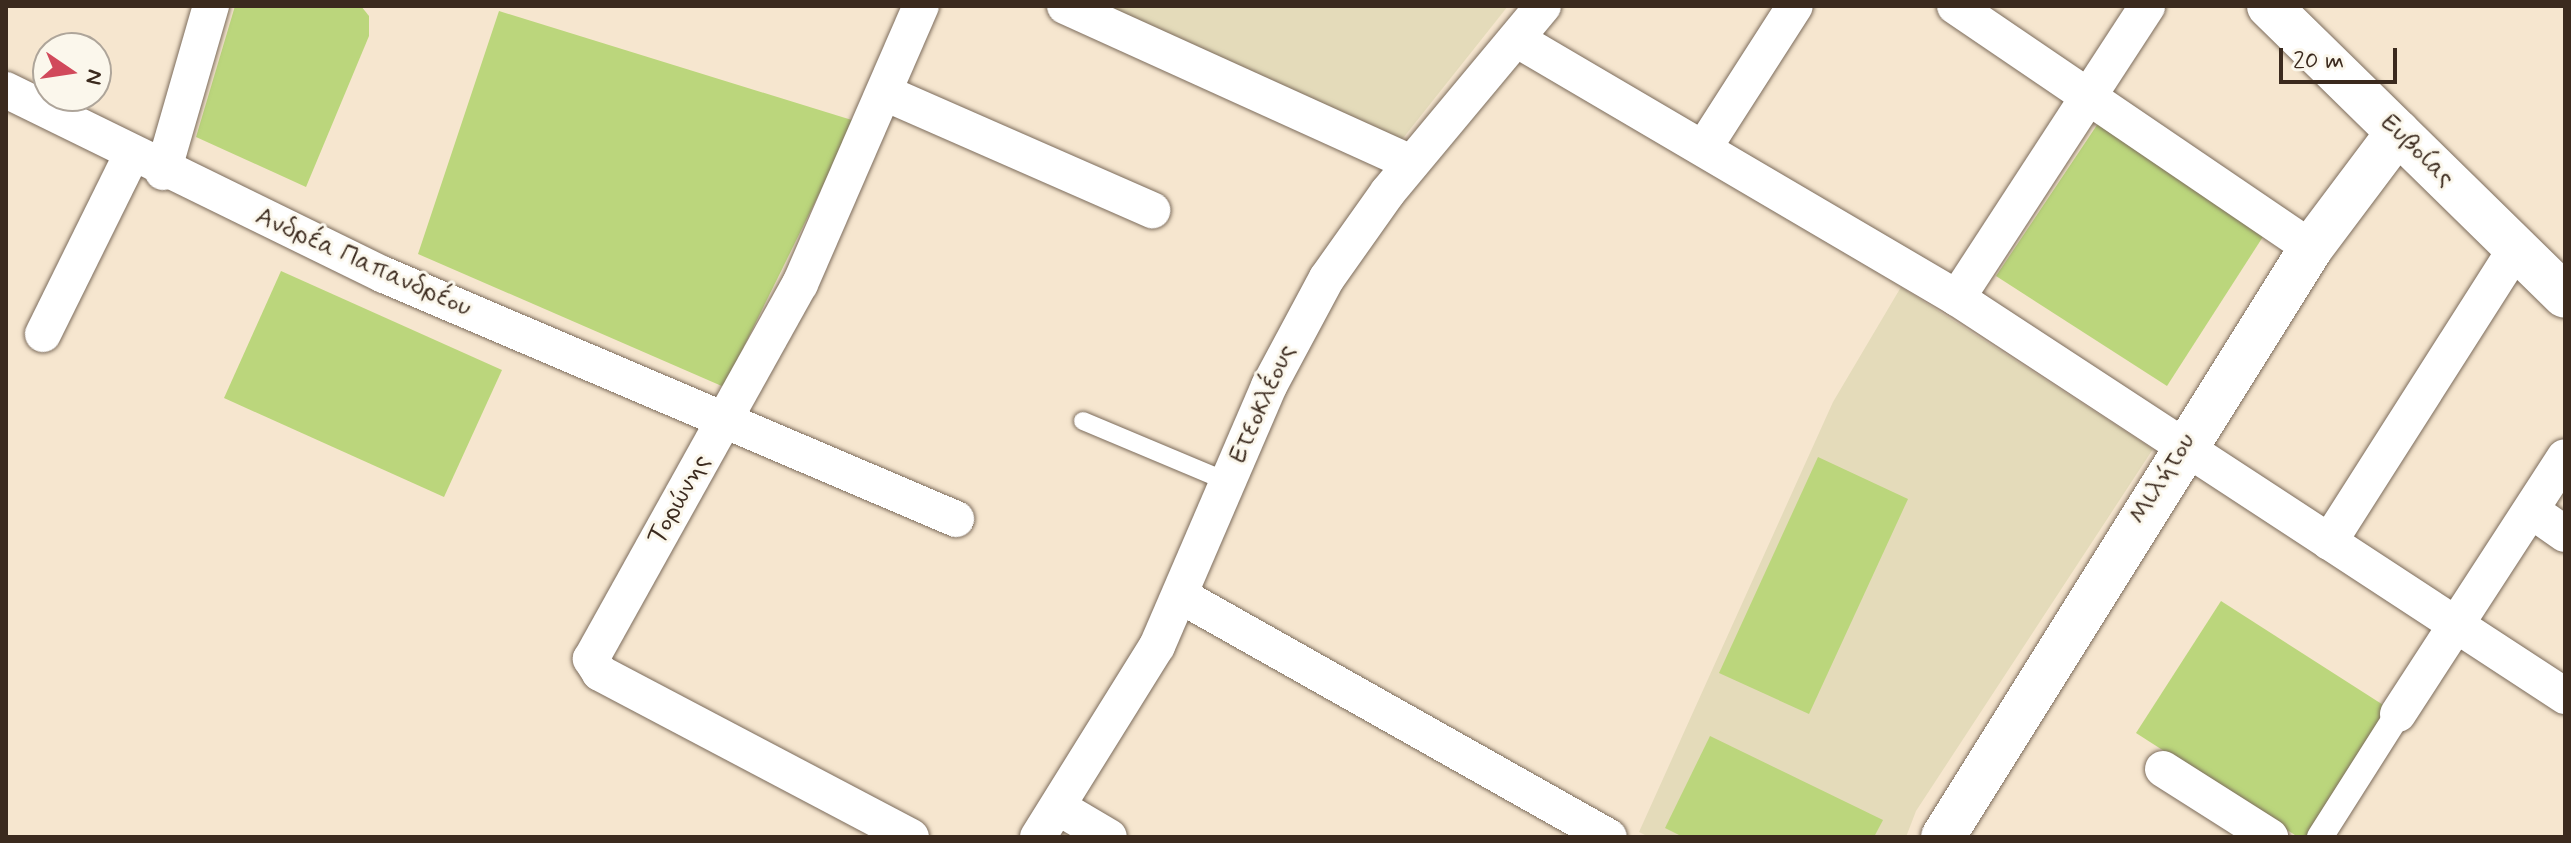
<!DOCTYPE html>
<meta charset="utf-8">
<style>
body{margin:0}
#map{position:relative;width:2571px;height:843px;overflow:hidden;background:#f6e6cf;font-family:Mynerve,sans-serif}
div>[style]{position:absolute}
.built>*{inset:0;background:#e4dbba}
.green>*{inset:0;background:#bbd67c}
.roads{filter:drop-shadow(0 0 2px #7c6c5c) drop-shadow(0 0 2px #7c6c5c)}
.service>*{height:18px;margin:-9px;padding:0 9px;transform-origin:9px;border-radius:9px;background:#fff}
.pedestrian>*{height:26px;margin:-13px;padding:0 13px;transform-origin:13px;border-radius:13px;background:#fff}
.minor>*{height:36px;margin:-18px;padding:0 18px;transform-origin:18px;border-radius:18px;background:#fff}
.tertiary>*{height:44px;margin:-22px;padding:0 22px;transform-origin:22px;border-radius:22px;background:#fff}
.secondary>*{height:44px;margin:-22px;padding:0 22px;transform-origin:22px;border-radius:22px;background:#fff}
span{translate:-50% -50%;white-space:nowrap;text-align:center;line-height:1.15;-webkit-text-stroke:6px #fbf7ec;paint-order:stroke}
.street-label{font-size:26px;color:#3b2a1e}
.frame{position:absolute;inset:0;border:8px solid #3b2a1e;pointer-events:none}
.north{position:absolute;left:32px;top:32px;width:80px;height:80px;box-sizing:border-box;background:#fbf7ec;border:2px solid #aea59a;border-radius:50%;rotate:103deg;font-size:22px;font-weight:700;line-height:32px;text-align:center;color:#3b2a1e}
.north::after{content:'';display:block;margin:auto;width:28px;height:36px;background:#d1495b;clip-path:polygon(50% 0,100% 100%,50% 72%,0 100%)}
.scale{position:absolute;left:2279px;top:48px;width:118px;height:36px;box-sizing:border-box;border:4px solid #3b2a1e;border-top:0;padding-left:10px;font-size:24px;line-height:28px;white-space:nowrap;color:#3b2a1e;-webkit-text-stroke:6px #fbf7ec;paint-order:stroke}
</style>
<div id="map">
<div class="built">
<i style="clip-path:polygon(1089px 6px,1508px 6px,1396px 147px)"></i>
<i style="clip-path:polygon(1901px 287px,2153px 449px,1916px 811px,1906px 837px,1649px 837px,1639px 832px,1833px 402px)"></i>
</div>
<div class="green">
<i style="clip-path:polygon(235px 6px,361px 6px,369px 16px,369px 36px,306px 187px,196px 137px)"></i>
<i style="clip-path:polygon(499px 11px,855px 121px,724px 387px,418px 254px)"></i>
<i style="clip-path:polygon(2099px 122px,2266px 232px,2167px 386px,1996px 276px)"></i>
<i style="clip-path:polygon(281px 271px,502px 370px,444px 497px,224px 398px)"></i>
<i style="clip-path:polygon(1818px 457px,1908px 499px,1809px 714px,1719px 673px)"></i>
<i style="clip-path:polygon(2221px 601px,2402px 717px,2325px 837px,2298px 837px,2136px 733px)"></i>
<i style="clip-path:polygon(1710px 736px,1883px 820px,1874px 837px,1683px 837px,1665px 828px)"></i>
</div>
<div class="roads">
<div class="service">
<i style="left:1083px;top:421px;width:157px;rotate:22.8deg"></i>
</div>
<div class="pedestrian">
<i style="left:2320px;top:837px;width:146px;rotate:-57.6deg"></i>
</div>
<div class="minor">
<i style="left:1065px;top:6px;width:380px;rotate:24.4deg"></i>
<i style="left:1955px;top:6px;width:430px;rotate:34.2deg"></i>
<i style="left:1516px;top:39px;width:511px;rotate:30.43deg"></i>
<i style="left:1957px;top:298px;width:727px;rotate:33.21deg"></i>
<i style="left:6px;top:90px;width:421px;rotate:26.1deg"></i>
<i style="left:384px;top:275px;width:622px;rotate:23.1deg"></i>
<i style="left:885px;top:93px;width:292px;rotate:23.7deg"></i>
<i style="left:1705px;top:146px;width:166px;rotate:-57.3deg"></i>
<i style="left:163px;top:172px;width:173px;rotate:-73.9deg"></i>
<i style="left:1957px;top:298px;width:348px;rotate:-56.9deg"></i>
<i style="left:43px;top:334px;width:199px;rotate:-63.7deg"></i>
<i style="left:2532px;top:511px;width:40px;rotate:34.9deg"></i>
<i style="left:2329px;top:542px;width:348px;rotate:-57.5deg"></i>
<i style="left:1181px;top:596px;width:491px;rotate:29.4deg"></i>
<i style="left:2398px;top:714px;width:306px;rotate:-57deg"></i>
<i style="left:2163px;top:769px;width:127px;rotate:32.4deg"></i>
<i style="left:1058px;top:807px;width:59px;rotate:30.5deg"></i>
<i style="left:911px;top:837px;width:352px;rotate:-152.2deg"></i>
<i style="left:600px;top:673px;width:17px;rotate:-123deg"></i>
<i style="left:591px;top:659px;width:429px;rotate:-60.9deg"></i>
<i style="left:800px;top:284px;width:303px;rotate:-66.5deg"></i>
<i style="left:1038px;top:837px;width:225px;rotate:-58.1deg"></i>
<i style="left:1157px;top:646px;width:283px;rotate:-66.7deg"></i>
<i style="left:1269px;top:386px;width:123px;rotate:-61.8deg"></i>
<i style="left:1327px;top:278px;width:105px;rotate:-54.7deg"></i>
<i style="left:1388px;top:192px;width:242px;rotate:-50.2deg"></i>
</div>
<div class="tertiary">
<i style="left:1943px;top:837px;width:695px;rotate:-58deg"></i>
<i style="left:2311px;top:248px;width:145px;rotate:-53.1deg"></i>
</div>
<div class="secondary">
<i style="left:2269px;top:6px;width:414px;rotate:44.4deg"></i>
</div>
</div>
<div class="street-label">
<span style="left:2417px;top:151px;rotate:44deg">Ευβοίας</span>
<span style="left:363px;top:263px;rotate:24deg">Ανδρέα Παπανδρέου</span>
<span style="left:1263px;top:404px;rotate:-66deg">Ετεοκλέους</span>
<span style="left:2163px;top:479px;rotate:-58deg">Μιλήτου</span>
<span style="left:680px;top:500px;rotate:-60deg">Τορώνης</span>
</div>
<div class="frame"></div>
<div class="north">N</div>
<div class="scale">20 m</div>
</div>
